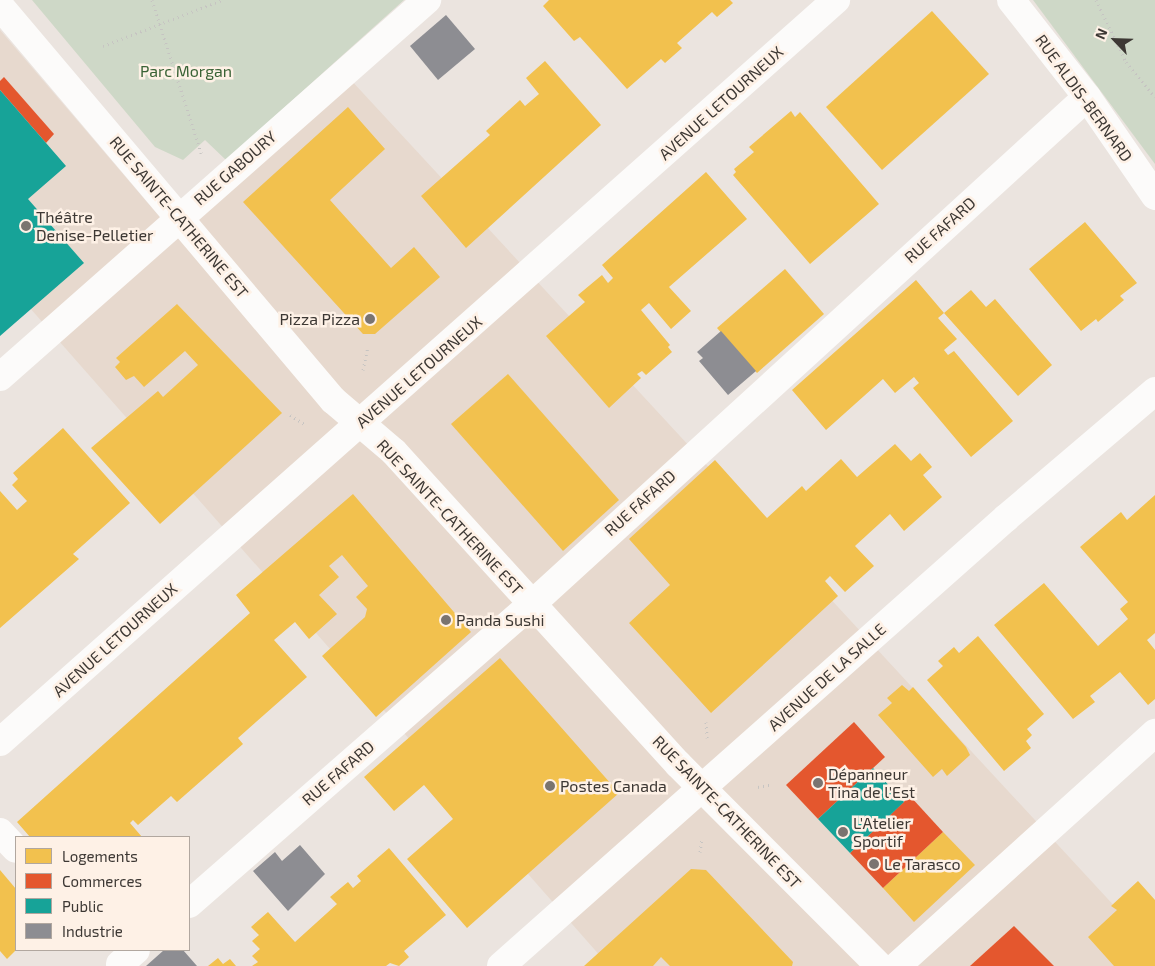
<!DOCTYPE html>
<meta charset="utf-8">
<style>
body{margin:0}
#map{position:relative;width:1155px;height:966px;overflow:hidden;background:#ebe4df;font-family:"Exo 2",sans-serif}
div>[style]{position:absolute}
.built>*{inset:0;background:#e7d9ce}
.green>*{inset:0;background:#ced8c7}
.homes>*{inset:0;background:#f2c14e}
.shops>*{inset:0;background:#e4572e}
.public>*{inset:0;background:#17a398}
.industry>*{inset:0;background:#8d8d92}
.path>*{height:3px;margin-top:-1.5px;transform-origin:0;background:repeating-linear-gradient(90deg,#c6c4c2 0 1px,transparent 0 5px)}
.minor>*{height:28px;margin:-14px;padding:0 14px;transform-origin:14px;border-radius:14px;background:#fcfbfa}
.dots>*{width:14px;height:14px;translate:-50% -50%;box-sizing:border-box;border:2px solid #fef1e6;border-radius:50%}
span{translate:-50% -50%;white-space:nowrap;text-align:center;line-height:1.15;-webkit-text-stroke:5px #fef1e6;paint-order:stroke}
.park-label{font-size:16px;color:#3a6336}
.street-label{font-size:16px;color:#3d3834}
.poi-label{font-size:16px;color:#3d3834}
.left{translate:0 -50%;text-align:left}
.right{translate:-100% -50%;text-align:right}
.legend{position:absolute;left:15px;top:836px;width:175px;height:115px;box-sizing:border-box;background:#fef1e6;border:1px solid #b1a79f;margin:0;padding:6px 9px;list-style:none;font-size:15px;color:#3d3834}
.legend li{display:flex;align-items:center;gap:10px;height:25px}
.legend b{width:25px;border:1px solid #b1a79f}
.north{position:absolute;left:1090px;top:15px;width:50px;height:50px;-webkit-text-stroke:4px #fef1e6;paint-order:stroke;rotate:294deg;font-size:14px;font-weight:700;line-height:20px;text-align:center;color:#3d3834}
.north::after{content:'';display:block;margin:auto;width:18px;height:22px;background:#3d3834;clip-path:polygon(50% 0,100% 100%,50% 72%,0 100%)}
</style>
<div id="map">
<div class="built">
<i style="clip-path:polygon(0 30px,176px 236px,350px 79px,1155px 950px,1155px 966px,609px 966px,0 274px)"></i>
</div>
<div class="green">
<i style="clip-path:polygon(32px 0,404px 0,226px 160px,205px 140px,183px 160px,155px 147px)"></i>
<i style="clip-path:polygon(1033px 0,1155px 0,1155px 164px)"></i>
</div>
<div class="homes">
<i style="clip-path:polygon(549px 0,730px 0,733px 3px,717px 17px,712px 12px,677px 43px,682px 48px,665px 63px,661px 59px,627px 89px,580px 37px,574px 41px,543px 6px)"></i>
<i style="clip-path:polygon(932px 11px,989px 74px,882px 170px,826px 107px)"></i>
<i style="clip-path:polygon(545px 61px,601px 125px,466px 248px,421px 196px,490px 135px,486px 131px,520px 100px,525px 106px,539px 94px,526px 78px)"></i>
<i style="clip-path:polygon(348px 107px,385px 149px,330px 200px,391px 268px,414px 247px,440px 277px,375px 334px,363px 334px,243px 202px)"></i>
<i style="clip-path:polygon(791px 111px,795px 117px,800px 112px,879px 204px,810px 264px,733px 175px,736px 172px,734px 169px,754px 152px,749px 147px)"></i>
<i style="clip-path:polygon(706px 172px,747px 219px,669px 287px,691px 311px,671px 329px,649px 303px,641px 310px,670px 345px,668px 347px,672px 352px,646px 375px,642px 371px,637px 374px,641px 378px,609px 408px,546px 336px,585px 302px,578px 295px,602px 275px,608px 283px,613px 278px,602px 265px)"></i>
<i style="clip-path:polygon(1085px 222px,1137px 283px,1120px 296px,1124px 300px,1098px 322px,1096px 319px,1081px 331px,1029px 269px)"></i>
<i style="clip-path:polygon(785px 269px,824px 314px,757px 373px,717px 328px)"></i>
<i style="clip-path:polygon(916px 280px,944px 313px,971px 290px,986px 307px,995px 299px,1052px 365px,1018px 396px,944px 313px,938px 318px,957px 339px,944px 350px,948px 355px,954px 351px,1013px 421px,971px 457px,913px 388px,919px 383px,914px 377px,895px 393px,883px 379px,826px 430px,792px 390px)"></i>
<i style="clip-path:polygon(177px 304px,282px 413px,160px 524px,91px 448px,158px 391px,163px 397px,198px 365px,185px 351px,144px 387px,134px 376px,126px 380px,115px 367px,120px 362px,116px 358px)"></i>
<i style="clip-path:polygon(508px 374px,619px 500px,563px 551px,451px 424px)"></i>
<i style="clip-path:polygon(63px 428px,130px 503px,73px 554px,79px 559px,0 628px,0 491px,17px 510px,27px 501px,12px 485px,18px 479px,13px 473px)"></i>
<i style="clip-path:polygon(895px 444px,911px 461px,920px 453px,932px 467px,923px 475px,942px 497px,904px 531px,890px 514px,855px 546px,874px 566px,845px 592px,830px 576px,825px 581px,838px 596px,711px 713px,629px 623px,670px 585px,629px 539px,715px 460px,767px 518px,802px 486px,806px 491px,841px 459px,857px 477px)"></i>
<i style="clip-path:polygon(353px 494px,471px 632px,376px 717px,322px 656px,365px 617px,367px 609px,356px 597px,368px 586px,342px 555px,329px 566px,339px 577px,319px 595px,337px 614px,309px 639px,295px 622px,274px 640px,307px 677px,238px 738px,243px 744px,177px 802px,171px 796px,138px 825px,133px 820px,130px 823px,142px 837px,30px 837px,17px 822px,250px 613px,236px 595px)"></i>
<i style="clip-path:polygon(1155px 495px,1155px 633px,1147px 640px,1155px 650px,1155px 699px,1148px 705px,1120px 672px,1090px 696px,1095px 702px,1073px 719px,994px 625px,1044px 583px,1098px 646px,1128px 619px,1120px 609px,1128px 602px,1080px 547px,1121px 512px,1127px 520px)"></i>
<i style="clip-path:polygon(978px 636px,1044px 714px,1027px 729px,1032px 735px,1026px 741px,1031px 748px,1004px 771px,927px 680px,943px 666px,938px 661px,954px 647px,959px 653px)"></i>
<i style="clip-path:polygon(500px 658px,619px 793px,467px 928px,407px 859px,453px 819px,424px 785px,394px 811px,364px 777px)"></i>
<i style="clip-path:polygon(902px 685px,909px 691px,913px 687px,966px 747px,970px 755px,947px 776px,942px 769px,933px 777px,878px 715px,892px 703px,887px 698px)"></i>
<i style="clip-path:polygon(943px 832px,975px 865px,914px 922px,883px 888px)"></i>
<i style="clip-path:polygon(389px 848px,446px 915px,404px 951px,409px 957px,399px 966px,390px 963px,386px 966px,252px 966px,258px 962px,252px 956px,260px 949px,252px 941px,259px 935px,251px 927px,268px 912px,295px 942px,337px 904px,330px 897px,348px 882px,353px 888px,361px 881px,357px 876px)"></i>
<i style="clip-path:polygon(691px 869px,706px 870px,793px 962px,792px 966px,670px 966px,661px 957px,653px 966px,584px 966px)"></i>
<i style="clip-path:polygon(0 870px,16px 889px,16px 950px,7px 959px,0 951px)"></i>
<i style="clip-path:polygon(1138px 881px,1155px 900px,1155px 966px,1114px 966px,1088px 937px,1117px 910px,1111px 906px)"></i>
<i style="clip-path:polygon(218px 958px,223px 964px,230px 959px,236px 966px,208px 966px)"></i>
</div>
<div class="shops">
<i style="clip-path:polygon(4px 77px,54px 134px,46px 143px,0 90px,0 81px)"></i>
<i style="clip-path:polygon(854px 722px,885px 757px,818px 819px,786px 785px)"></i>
<i style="clip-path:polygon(910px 796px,943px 832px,883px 888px,850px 853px)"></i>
<i style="clip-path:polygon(1014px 926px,1054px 966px,970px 966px)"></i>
</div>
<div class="public">
<i style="clip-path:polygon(0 90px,66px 166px,28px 199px,84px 263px,0 336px)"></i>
<i style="clip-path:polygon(873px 768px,904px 802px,850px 853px,818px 819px)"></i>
</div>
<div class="industry">
<i style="clip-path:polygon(446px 15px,475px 49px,438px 80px,410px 46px)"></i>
<i style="clip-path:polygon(721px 331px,756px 371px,728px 395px,699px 361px,703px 358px,697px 352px)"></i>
<i style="clip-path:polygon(300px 845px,325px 874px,288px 911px,253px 871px,275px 852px,282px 861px)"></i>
<i style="clip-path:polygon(164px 950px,183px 950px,197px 966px,146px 966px)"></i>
</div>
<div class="path">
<i style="left:152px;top:0;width:161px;rotate:72.2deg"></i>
<i style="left:1096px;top:0;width:69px;rotate:64.2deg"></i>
<i style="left:1126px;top:62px;width:45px;rotate:50.4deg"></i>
<i style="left:103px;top:46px;width:128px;rotate:-21.1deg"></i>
<i style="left:363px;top:370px;width:24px;rotate:-78deg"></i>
<i style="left:290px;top:415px;width:19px;rotate:32deg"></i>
<i style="left:706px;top:722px;width:16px;rotate:86deg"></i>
<i style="left:758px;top:787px;width:15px;rotate:-11deg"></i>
<i style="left:628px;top:792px;width:21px;rotate:-14deg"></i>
<i style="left:700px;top:852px;width:14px;rotate:-82deg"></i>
</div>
<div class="minor">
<i style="left:1011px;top:0;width:123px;rotate:51.9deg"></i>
<i style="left:1087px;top:97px;width:120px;rotate:55.5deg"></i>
<i style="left:0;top:6px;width:516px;rotate:49.8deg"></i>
<i style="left:333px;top:400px;width:80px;rotate:40.4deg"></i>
<i style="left:394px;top:452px;width:422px;rotate:47.7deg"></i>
<i style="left:678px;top:764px;width:285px;rotate:45.1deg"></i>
<i style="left:0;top:377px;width:570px;rotate:-41.44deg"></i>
<i style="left:0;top:742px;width:1118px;rotate:-41.59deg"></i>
<i style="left:0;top:832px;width:23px;rotate:47deg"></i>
<i style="left:189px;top:904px;width:454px;rotate:-41.2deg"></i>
<i style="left:531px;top:605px;width:753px;rotate:-42.42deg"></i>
<i style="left:120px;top:964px;width:21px;rotate:-41deg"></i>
<i style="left:501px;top:966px;width:675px;rotate:-41.58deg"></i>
<i style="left:1006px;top:518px;width:196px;rotate:-40.4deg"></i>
<i style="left:897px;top:966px;width:348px;rotate:-42.1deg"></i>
</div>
<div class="dots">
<i style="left:26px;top:226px;background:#7a7470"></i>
<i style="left:370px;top:319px;background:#7a7470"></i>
<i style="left:446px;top:620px;background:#7a7470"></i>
<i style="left:818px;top:783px;background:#7a7470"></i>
<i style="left:550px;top:786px;background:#7a7470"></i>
<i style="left:843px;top:832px;background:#7a7470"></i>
<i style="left:874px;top:864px;background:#7a7470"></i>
</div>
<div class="park-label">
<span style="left:186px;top:71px">Parc Morgan</span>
</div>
<div class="street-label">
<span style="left:1084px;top:98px;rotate:54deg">RUE ALDIS-BERNARD</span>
<span style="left:721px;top:103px;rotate:-42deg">AVENUE LETOURNEUX</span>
<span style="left:235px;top:168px;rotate:-41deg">RUE GABOURY</span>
<span style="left:179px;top:217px;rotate:50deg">RUE SAINTE-CATHERINE EST</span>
<span style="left:940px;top:230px;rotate:-42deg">RUE FAFARD</span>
<span style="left:419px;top:372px;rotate:-41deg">AVENUE LETOURNEUX</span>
<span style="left:640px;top:503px;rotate:-42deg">RUE FAFARD</span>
<span style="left:450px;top:517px;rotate:47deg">RUE SAINTE-CATHERINE EST</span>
<span style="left:115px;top:640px;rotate:-42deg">AVENUE LETOURNEUX</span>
<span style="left:827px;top:677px;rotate:-42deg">AVENUE DE LA SALLE</span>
<span style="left:338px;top:773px;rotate:-41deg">RUE FAFARD</span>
<span style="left:727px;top:812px;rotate:46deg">RUE SAINTE-CATHERINE EST</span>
</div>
<div class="poi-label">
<span class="left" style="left:36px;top:226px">Théâtre<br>Denise-Pelletier</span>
<span class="right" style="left:360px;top:319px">Pizza Pizza</span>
<span class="left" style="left:456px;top:620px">Panda Sushi</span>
<span class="left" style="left:828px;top:783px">Dépanneur<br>Tina de l'Est</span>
<span class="left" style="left:560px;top:786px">Postes Canada</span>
<span class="left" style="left:853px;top:832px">L'Atelier<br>Sportif</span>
<span class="left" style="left:884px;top:864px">Le Tarasco</span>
</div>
<ul class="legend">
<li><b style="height:14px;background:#f2c14e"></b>Logements</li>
<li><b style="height:14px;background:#e4572e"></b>Commerces</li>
<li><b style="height:14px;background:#17a398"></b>Public</li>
<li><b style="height:14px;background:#8d8d92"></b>Industrie</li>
</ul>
<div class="north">N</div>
</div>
